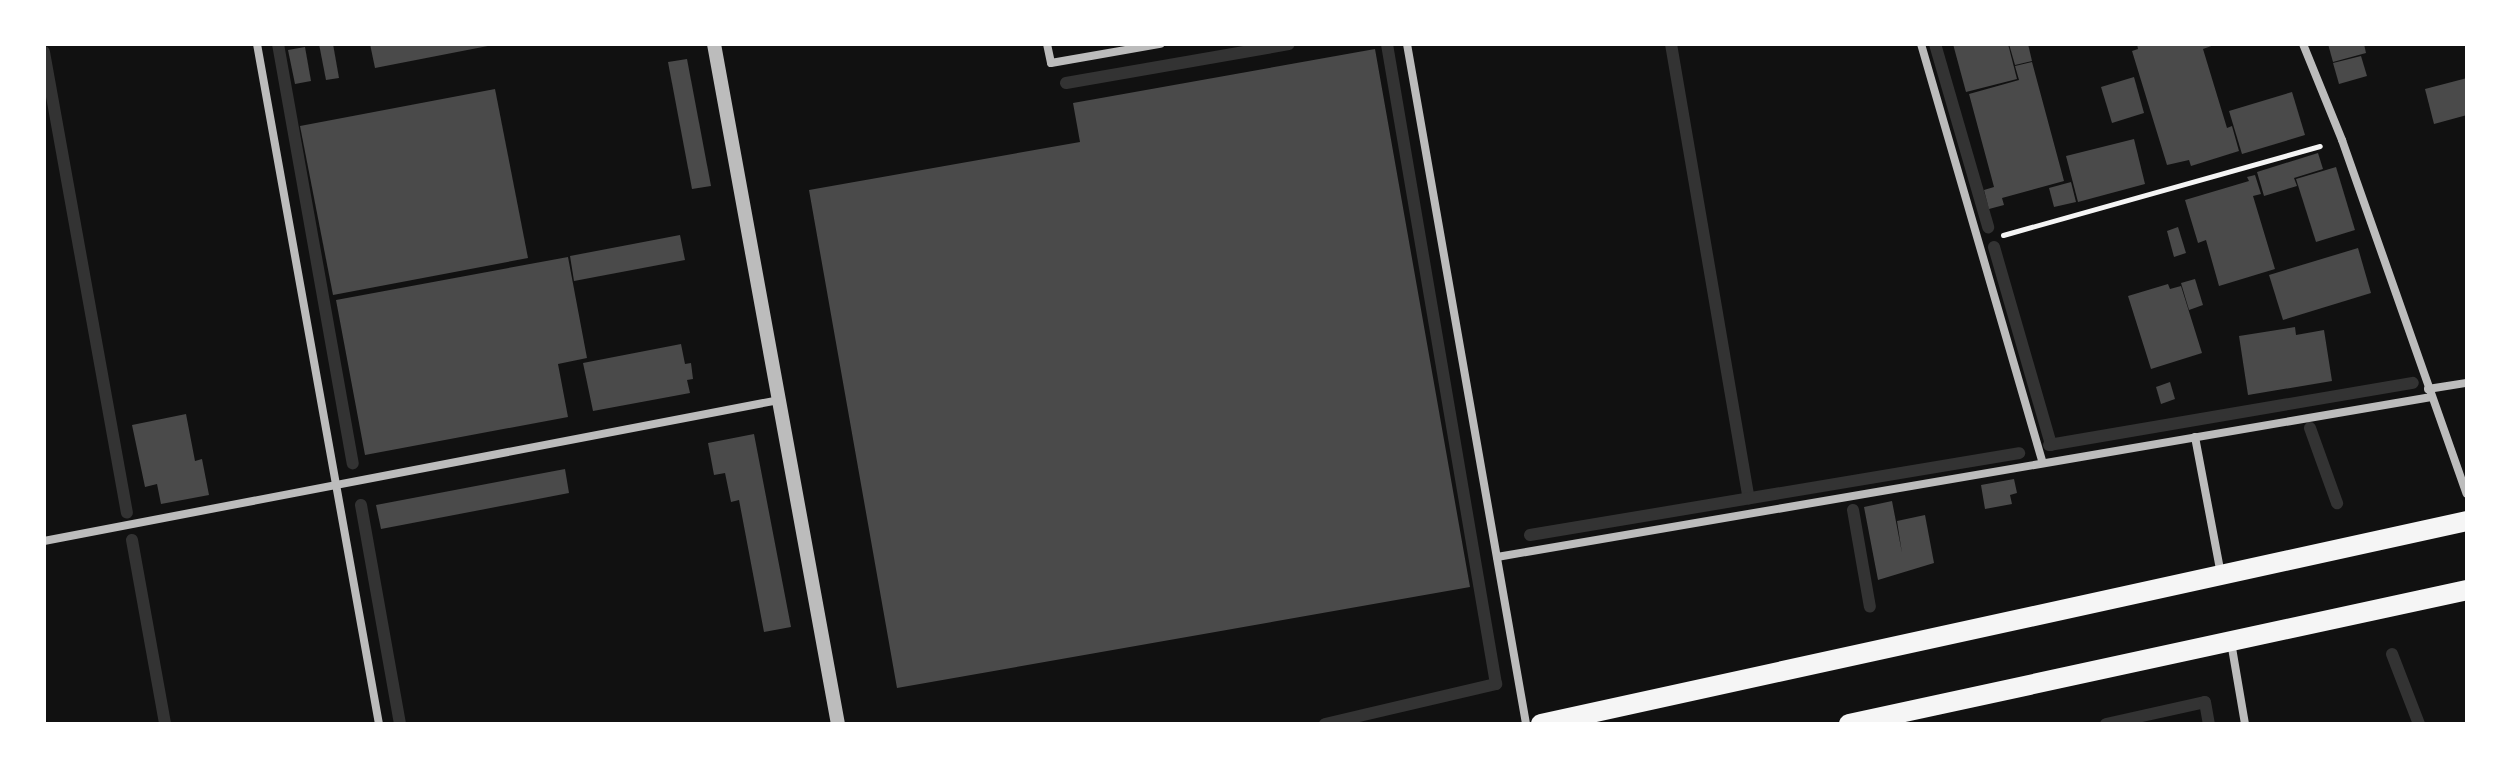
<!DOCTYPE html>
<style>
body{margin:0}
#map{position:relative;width:2511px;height:768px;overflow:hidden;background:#111;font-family:Inter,sans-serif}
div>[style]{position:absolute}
.stream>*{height:12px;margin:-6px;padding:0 6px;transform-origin:6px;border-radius:6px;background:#333}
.building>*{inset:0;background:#4a4a4a}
.path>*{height:5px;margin:-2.5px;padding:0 2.5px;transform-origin:2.5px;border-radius:2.5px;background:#f5f5f5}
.minor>*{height:8px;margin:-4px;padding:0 4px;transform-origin:4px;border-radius:4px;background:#bcbcbc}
.tertiary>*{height:14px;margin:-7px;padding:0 7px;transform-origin:7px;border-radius:7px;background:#bcbcbc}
.primary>*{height:20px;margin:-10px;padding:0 10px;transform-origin:10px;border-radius:10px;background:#f5f5f5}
span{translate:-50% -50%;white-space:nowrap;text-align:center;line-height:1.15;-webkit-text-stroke:8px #fff;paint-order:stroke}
.frame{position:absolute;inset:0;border:46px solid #fff;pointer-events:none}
</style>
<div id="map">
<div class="stream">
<i style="left:278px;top:44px;width:426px;rotate:79.9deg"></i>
<i style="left:1671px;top:44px;width:461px;rotate:80.3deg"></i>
<i style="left:1935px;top:44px;width:191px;rotate:73.8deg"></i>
<i style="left:44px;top:52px;width:468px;rotate:79.8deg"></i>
<i style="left:1066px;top:83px;width:226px;rotate:-9.9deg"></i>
<i style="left:1994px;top:247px;width:206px;rotate:73.9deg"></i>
<i style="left:2310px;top:428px;width:80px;rotate:70.2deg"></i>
<i style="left:2049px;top:445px;width:369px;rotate:-9.7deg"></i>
<i style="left:361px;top:505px;width:222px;rotate:79.9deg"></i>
<i style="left:1853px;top:510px;width:98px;rotate:80.1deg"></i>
<i style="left:1530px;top:535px;width:496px;rotate:-9.5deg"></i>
<i style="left:132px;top:540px;width:187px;rotate:79.8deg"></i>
<i style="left:2392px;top:654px;width:75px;rotate:68.9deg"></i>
<i style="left:1325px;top:724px;width:176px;rotate:-13.2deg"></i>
<i style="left:1496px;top:684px;width:649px;rotate:-99.67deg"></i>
<i style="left:2106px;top:724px;width:101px;rotate:-12.5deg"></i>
<i style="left:2205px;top:702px;width:22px;rotate:80deg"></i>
</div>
<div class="building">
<i style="clip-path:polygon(319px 44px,333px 44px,339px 78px,326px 80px)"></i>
<i style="clip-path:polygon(370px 44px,493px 44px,493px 45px,375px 68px)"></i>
<i style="clip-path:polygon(1953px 44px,2008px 44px,2017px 79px,1966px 92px)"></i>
<i style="clip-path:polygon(2009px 44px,2028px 44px,2032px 61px,2015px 65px)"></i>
<i style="clip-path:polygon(2137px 44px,2217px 44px,2203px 49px,2227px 128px,2232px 126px,2239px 151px,2191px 166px,2189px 160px,2167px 165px,2132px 51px,2138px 49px)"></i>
<i style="clip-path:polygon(2328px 44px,2364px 44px,2366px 53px,2333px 62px)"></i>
<i style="clip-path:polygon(305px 47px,311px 81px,295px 84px,288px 50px)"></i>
<i style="clip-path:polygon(1375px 49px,1470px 587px,897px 688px,809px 190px,1080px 142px,1073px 103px)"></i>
<i style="clip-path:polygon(2361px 56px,2367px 76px,2339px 84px,2333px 63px)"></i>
<i style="clip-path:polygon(687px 59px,711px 186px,692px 189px,668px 62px)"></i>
<i style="clip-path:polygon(2032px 62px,2064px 181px,2002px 198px,2004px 205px,1989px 209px,1984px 190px,1994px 187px,1969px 94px,2019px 80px,2015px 66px)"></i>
<i style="clip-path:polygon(2134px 77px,2144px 113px,2112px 123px,2101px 87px)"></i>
<i style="clip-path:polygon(2467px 78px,2467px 115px,2434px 124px,2425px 89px)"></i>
<i style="clip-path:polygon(495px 89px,528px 258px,333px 295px,300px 126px)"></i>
<i style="clip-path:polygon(2292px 92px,2305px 135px,2242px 154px,2229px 111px)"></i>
<i style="clip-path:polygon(2134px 139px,2145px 184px,2078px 202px,2066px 156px)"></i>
<i style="clip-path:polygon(2318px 153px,2323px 169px,2294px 178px,2297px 186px,2264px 196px,2257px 172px)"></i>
<i style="clip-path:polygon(2336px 167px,2355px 230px,2316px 242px,2296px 179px)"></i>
<i style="clip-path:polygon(2255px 175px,2261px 194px,2253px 196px,2275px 269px,2219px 286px,2206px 240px,2198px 243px,2185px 200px,2249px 181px,2247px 177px)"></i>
<i style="clip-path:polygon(2071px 182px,2076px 202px,2054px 207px,2049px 188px)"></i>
<i style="clip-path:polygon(2178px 227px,2186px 253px,2174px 257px,2167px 231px)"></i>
<i style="clip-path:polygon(680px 235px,685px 260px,574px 281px,570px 256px)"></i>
<i style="clip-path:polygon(2358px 248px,2371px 293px,2283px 320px,2269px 275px)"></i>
<i style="clip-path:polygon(568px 257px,587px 358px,558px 364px,568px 417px,365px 455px,336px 300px)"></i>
<i style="clip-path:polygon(2195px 279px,2203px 305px,2189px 310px,2181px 283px)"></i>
<i style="clip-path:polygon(2168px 284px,2170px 289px,2181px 286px,2202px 353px,2151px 369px,2128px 296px)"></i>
<i style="clip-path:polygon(2295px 327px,2296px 335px,2324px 330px,2332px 381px,2248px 395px,2239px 336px)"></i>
<i style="clip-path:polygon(681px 344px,685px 364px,691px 363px,693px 379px,687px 380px,690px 393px,593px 411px,583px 363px)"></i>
<i style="clip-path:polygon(2170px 382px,2175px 399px,2161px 404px,2156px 387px)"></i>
<i style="clip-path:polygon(186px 414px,195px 461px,202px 459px,209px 495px,161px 504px,157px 484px,145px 487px,132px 425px)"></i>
<i style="clip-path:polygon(754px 434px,791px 627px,764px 632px,739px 500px,731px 502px,725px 473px,714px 475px,708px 443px)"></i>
<i style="clip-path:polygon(565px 469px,569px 493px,381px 529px,376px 505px)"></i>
<i style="clip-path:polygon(2014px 479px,2017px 493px,2010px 495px,2012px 504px,1985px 509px,1981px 485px)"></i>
<i style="clip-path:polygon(1892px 501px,1902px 553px,1897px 521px,1925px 515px,1934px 563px,1878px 580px,1864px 507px)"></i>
</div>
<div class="path">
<i style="left:2003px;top:235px;width:329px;rotate:-15.7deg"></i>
</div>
<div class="minor">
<i style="left:257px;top:44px;width:691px;rotate:79.83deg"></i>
<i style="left:1047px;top:44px;width:19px;rotate:78deg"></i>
<i style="left:1051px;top:63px;width:111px;rotate:-9.9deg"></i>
<i style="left:1407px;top:44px;width:690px;rotate:80.07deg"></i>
<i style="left:1921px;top:44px;width:436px;rotate:73.8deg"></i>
<i style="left:2303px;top:44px;width:104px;rotate:67.9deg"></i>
<i style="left:2342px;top:140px;width:375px;rotate:70.6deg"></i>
<i style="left:2428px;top:389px;width:39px;rotate:-9deg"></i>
<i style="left:2195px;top:437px;width:139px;rotate:79.3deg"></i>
<i style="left:44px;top:541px;width:748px;rotate:-10.86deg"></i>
<i style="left:1497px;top:557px;width:948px;rotate:-9.72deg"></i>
<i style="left:2231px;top:642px;width:83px;rotate:80.3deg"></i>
</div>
<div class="tertiary">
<i style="left:714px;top:44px;width:691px;rotate:79.67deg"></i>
</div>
<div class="primary">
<i style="left:1541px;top:724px;width:948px;rotate:-12.36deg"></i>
<i style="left:1849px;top:724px;width:632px;rotate:-12.23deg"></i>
</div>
<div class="frame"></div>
</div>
